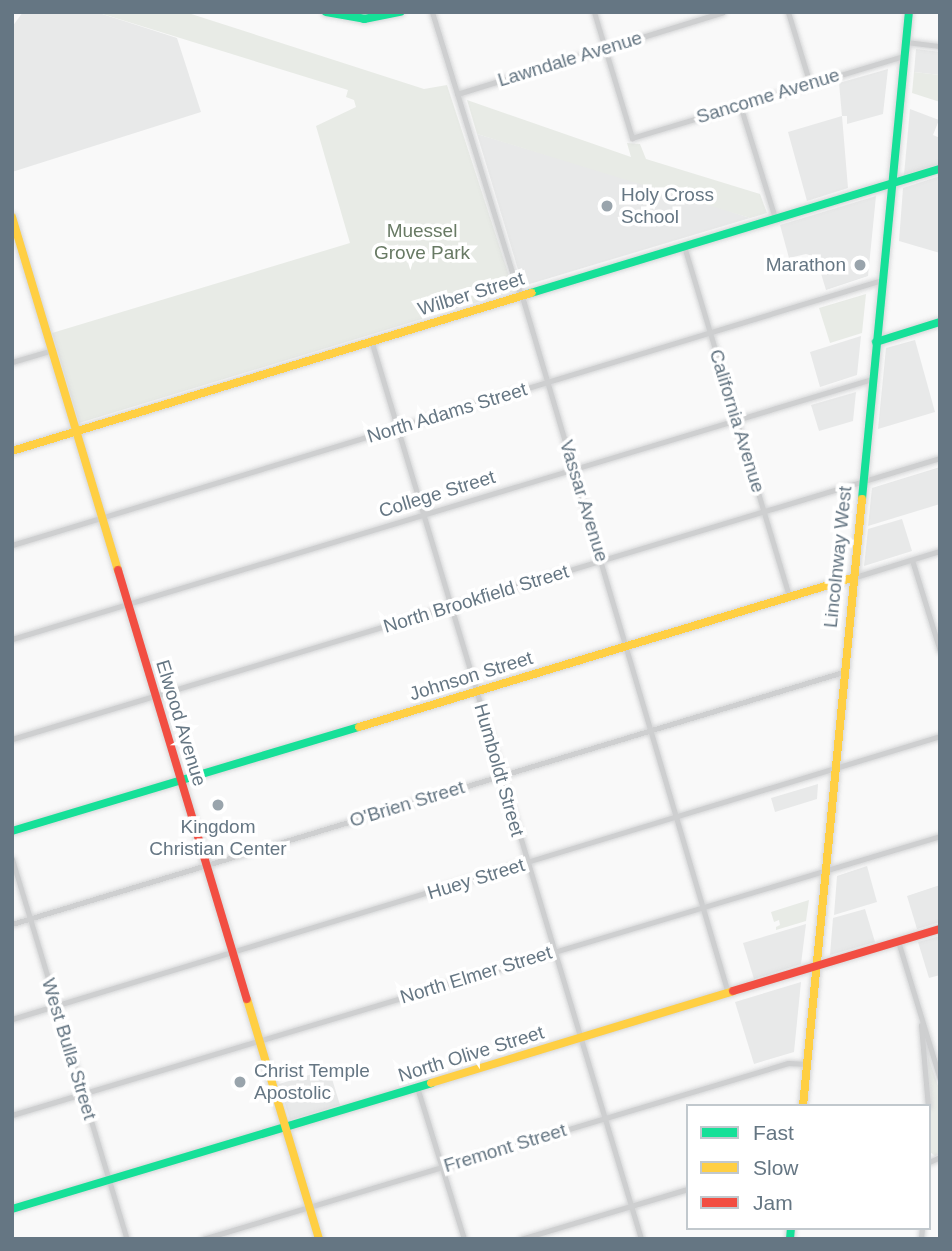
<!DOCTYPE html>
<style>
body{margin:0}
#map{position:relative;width:952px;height:1251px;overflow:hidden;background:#f9f9f9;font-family:Helvetica,sans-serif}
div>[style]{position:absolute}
.built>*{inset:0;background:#e8e9e9}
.green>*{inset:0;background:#e8ebe6}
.roads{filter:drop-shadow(0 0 2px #d5d6d7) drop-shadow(0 0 2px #d5d6d7)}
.street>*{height:5px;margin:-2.5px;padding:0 2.5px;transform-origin:2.5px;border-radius:2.5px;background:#cecfd0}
.fast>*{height:8px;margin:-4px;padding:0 4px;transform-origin:4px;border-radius:4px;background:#16e098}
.slow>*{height:8px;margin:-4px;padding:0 4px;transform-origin:4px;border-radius:4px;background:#ffcf43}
.jam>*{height:8px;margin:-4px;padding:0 4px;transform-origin:4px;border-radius:4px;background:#f24e42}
.dots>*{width:19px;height:19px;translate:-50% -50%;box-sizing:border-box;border:4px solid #fff;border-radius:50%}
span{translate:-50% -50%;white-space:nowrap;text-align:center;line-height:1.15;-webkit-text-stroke:7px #fff;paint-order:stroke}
.street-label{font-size:19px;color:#657683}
.poi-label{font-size:19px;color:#657683}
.left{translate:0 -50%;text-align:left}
.right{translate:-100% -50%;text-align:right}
.park-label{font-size:19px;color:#687a64}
.frame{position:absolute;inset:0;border:14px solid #657683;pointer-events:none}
.legend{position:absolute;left:686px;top:1104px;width:245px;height:126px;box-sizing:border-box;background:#fff;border:2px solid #c1c8cd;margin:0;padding:9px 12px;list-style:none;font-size:21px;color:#657683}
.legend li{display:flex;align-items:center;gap:14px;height:35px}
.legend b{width:35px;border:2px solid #c1c8cd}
</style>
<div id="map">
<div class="built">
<i style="clip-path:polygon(23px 12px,96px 12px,177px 38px,201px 112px,12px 172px,12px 27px)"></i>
<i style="clip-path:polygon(916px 49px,940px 52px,940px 75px,914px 72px)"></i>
<i style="clip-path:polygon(888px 69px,883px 114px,847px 124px,847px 116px,842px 116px,848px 188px,807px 201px,788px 132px,842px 116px,839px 83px)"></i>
<i style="clip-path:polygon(910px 109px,939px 120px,933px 135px,940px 138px,940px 164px,904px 175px)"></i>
<i style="clip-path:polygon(477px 134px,682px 195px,750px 218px,523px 286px)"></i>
<i style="clip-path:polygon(940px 176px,940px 253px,899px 241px,903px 188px)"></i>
<i style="clip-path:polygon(876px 196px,868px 276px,826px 290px,816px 257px,806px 254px,789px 258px,780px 225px)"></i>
<i style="clip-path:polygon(861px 336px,857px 375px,820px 387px,810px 352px)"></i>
<i style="clip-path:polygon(915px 340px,935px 412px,878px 429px,886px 348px)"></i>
<i style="clip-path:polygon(856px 392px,853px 421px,819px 431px,811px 405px)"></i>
<i style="clip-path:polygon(940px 467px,940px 504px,868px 526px,872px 488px)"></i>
<i style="clip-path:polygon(902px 519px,912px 551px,864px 566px,868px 529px)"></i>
<i style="clip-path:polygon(818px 784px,817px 799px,775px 812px,771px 798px)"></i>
<i style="clip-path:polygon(867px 866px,877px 902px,834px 915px,837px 876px)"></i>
<i style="clip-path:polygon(940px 885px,940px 922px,917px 929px,907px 896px)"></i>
<i style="clip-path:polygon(865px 909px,875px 942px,830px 955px,833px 918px)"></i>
<i style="clip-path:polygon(806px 924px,801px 964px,754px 979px,743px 943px)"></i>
<i style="clip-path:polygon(940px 936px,940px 975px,929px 978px,918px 942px)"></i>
<i style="clip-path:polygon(801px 982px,794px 1052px,754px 1064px,735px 1002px)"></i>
<i style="clip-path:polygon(329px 1069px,340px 1105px,290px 1120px,279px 1084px)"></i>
</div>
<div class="green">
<i style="clip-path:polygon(96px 12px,185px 12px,424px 89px,447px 85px,514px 291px,79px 423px,52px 333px,350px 243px,316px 126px,356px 107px,354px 100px,346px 97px,348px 90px)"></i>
<i style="clip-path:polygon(914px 72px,940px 75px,940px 102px,912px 93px)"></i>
<i style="clip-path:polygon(467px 100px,631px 157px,627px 143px,640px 144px,646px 159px,760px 194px,767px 213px,750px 218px,477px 134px)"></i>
<i style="clip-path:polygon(866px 294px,862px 333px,830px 343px,819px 308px)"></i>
<i style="clip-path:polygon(809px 900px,806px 921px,776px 930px,776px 927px,780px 925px,779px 920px,774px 922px,771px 912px)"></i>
<i style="clip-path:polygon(928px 1057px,940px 1091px,940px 1154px,935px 1156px,930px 1152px)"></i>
</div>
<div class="roads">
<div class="street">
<i style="left:432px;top:12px;width:269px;rotate:72.9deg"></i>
<i style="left:511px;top:269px;width:36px;rotate:69deg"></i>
<i style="left:524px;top:303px;width:720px;rotate:73.53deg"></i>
<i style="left:594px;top:12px;width:132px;rotate:73.2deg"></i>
<i style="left:632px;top:138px;width:284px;rotate:-16.8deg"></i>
<i style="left:788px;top:12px;width:75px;rotate:73deg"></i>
<i style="left:906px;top:42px;width:34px;rotate:7deg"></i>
<i style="left:457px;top:94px;width:278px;rotate:-17.1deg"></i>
<i style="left:740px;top:105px;width:118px;rotate:72.8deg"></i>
<i style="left:684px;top:246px;width:365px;rotate:73.3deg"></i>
<i style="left:371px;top:340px;width:939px;rotate:73.28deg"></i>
<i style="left:12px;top:362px;width:43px;rotate:-16.3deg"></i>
<i style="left:12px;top:545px;width:909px;rotate:-16.94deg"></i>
<i style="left:912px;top:560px;width:95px;rotate:72.9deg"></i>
<i style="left:852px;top:578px;width:92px;rotate:-17.1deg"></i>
<i style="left:12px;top:639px;width:898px;rotate:-16.82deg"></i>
<i style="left:12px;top:739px;width:970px;rotate:-16.85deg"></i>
<i style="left:12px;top:859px;width:397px;rotate:73.2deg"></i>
<i style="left:12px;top:924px;width:868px;rotate:-16.87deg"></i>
<i style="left:898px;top:941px;width:144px;rotate:73.1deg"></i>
<i style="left:12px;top:1019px;width:970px;rotate:-16.96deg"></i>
<i style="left:921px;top:1025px;width:81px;rotate:85.1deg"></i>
<i style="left:417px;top:1087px;width:159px;rotate:72.8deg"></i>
<i style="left:12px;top:1115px;width:969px;rotate:-16.73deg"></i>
<i style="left:929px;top:1162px;width:12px;rotate:-24deg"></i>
<i style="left:203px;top:1239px;width:611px;rotate:-16.74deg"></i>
<i style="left:788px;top:1063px;width:20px;rotate:3deg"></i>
<i style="left:521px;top:1239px;width:174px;rotate:-16.7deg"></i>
<i style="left:921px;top:1239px;width:11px;rotate:-85deg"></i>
</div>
<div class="fast">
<i style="left:326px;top:12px;width:39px;rotate:10deg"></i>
<i style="left:364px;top:19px;width:37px;rotate:-11deg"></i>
<i style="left:531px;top:293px;width:427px;rotate:-16.9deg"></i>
<i style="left:876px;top:342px;width:67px;rotate:-17.4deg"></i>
<i style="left:862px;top:499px;width:489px;rotate:-84.5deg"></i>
<i style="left:12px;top:831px;width:362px;rotate:-16.7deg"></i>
<i style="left:12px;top:1209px;width:438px;rotate:-16.7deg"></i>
<i style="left:790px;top:1239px;width:11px;rotate:-85deg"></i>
</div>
<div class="slow">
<i style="left:12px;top:217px;width:369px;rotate:73.3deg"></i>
<i style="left:12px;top:451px;width:543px;rotate:-16.93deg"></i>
<i style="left:359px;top:727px;width:515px;rotate:-16.82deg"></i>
<i style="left:247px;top:999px;width:251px;rotate:73.3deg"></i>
<i style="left:431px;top:1083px;width:316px;rotate:-16.9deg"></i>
<i style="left:803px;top:1106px;width:610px;rotate:-84.45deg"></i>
</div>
<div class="jam">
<i style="left:118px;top:570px;width:448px;rotate:73.3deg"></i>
<i style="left:733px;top:991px;width:216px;rotate:-16.7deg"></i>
</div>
</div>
<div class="dots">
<i style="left:607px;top:206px;background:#99a4ac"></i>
<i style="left:860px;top:265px;background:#99a4ac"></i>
<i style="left:218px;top:805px;background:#99a4ac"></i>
<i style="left:240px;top:1082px;background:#99a4ac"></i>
</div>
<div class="street-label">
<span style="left:570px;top:59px;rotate:-17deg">Lawndale Avenue</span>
<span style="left:768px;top:96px;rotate:-17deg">Sancome Avenue</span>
<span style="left:471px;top:294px;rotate:-17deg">Wilber Street</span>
<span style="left:447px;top:413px;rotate:-17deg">North Adams Street</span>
<span style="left:737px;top:421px;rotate:73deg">California Avenue</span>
<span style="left:437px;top:494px;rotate:-17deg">College Street</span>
<span style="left:584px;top:501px;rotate:73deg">Vassar Avenue</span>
<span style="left:838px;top:557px;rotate:-84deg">Lincolnway West</span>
<span style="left:476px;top:599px;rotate:-17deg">North Brookfield Street</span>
<span style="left:471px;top:676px;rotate:-17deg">Johnson Street</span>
<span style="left:181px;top:723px;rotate:73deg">Elwood Avenue</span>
<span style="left:499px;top:770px;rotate:74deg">Humboldt Street</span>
<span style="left:407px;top:804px;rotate:-17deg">O'Brien Street</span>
<span style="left:476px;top:879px;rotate:-17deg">Huey Street</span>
<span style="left:476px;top:975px;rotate:-17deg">North Elmer Street</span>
<span style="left:69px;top:1049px;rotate:73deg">West Bulla Street</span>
<span style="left:471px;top:1054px;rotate:-17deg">North Olive Street</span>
<span style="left:505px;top:1148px;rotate:-17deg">Fremont Street</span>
</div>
<div class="poi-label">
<span class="left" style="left:621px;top:206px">Holy Cross<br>School</span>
<span class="right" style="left:846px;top:265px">Marathon</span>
<span style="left:218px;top:838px">Kingdom<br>Christian Center</span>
<span class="left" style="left:254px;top:1082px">Christ Temple<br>Apostolic</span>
</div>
<div class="park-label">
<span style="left:422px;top:242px">Muessel<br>Grove Park</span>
</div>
<div class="frame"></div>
<ul class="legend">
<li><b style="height:9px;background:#16e098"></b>Fast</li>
<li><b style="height:9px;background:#ffcf43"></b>Slow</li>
<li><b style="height:9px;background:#f24e42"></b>Jam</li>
</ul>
</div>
